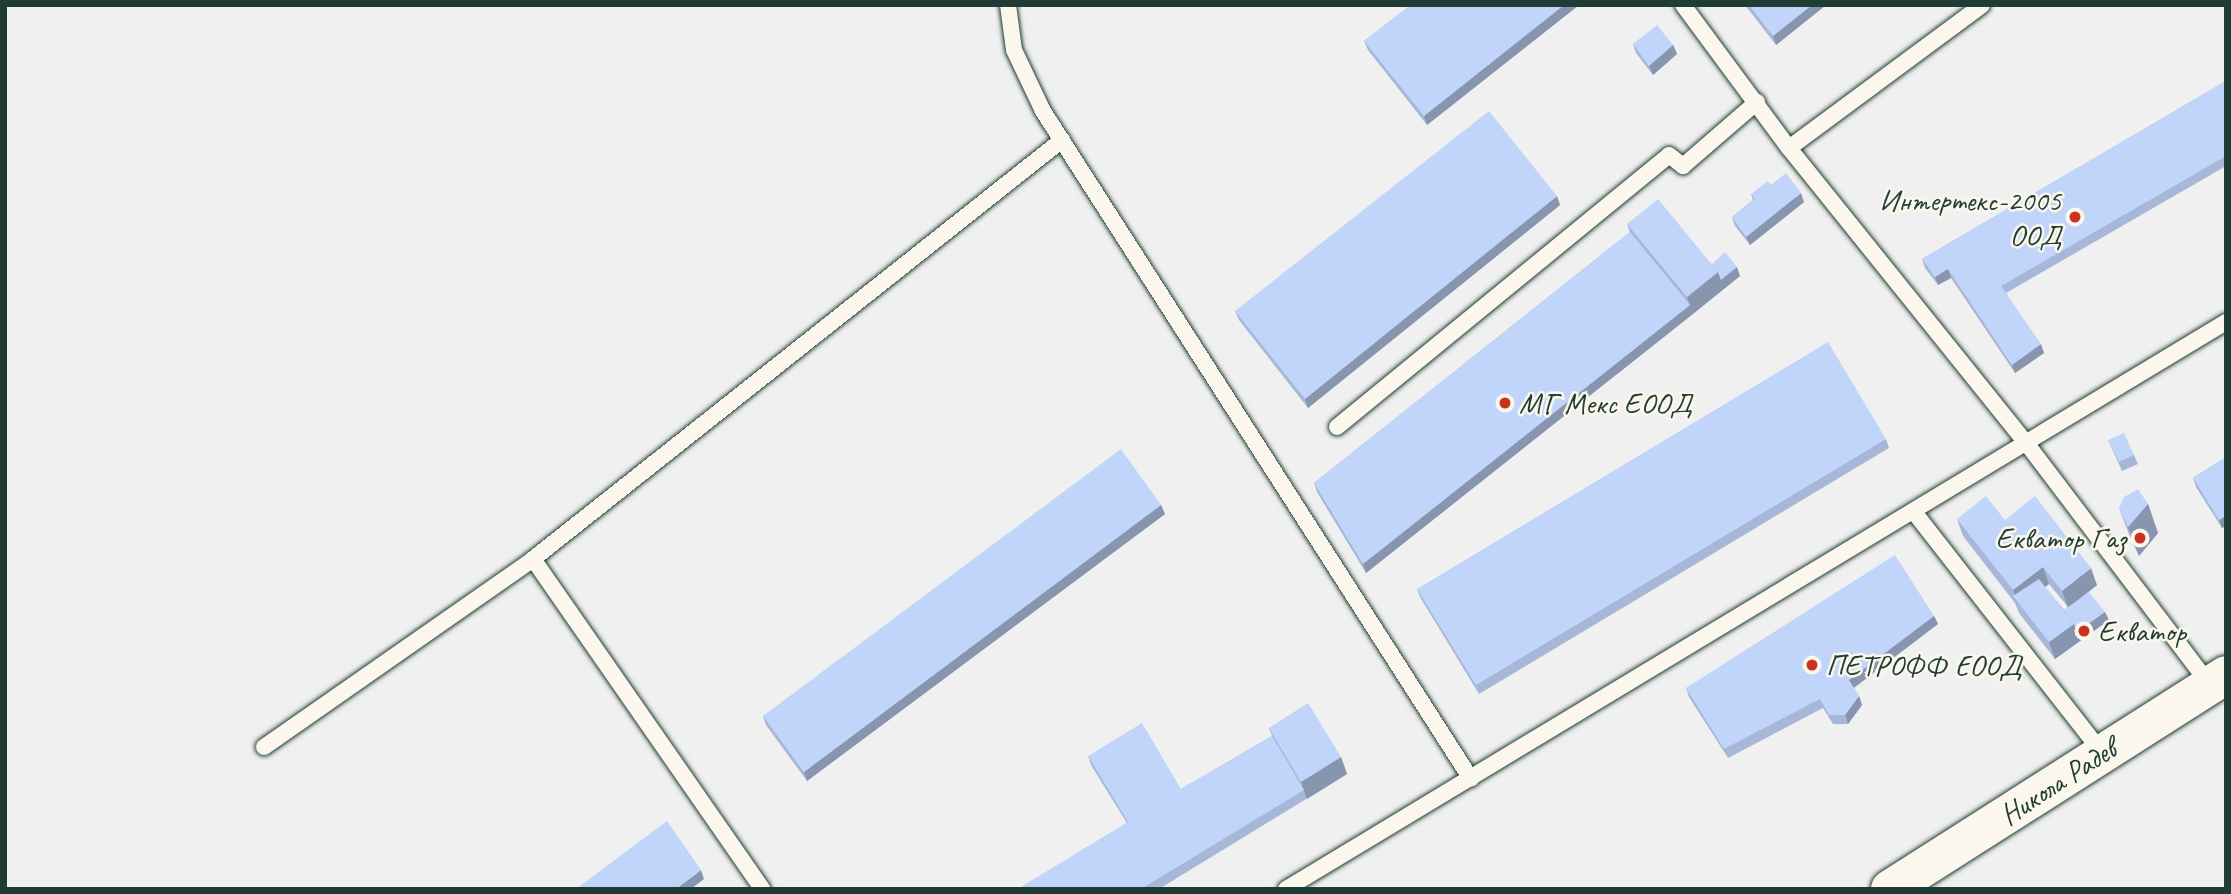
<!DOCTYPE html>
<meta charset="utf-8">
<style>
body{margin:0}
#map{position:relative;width:2231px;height:894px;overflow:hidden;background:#eff0ef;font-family:Caveat,sans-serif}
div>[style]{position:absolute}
.roads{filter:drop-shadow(0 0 2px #1f3d34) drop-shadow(0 0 2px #1f3d34)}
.lane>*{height:16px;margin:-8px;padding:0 8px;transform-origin:8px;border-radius:8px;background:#fbf7ec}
.secondary>*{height:38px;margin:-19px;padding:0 19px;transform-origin:19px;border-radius:19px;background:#fbf7ec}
.wall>*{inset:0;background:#a6b7d7}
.shaded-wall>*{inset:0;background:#8795af}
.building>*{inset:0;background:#c1d5fa}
.dots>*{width:19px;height:19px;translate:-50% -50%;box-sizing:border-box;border:4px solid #fbf7ec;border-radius:50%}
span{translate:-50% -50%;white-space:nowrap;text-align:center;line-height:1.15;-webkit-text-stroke:5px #fbf7ec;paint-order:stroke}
.poi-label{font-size:30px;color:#1f3d34}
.right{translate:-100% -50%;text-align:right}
.left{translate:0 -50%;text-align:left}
.street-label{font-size:30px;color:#1f3d34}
.frame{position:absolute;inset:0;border:7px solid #1f3d34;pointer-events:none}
</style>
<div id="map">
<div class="roads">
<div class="lane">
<i style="left:1008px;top:5px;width:45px;rotate:82.4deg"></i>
<i style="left:1014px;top:50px;width:68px;rotate:64.6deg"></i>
<i style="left:1043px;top:111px;width:793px;rotate:57.35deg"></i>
<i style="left:1683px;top:5px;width:178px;rotate:53.5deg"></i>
<i style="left:1789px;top:148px;width:380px;rotate:51.2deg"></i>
<i style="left:2027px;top:444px;width:303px;rotate:52.8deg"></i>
<i style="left:1789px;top:148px;width:240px;rotate:-36.5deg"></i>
<i style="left:1337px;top:427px;width:429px;rotate:-39.3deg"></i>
<i style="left:1669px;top:155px;width:18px;rotate:38deg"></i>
<i style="left:1683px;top:166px;width:98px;rotate:-40.9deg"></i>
<i style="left:1914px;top:512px;width:306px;rotate:52deg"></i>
<i style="left:533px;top:559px;width:402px;rotate:55.2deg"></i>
<i style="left:264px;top:747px;width:328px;rotate:-34.9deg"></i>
<i style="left:533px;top:559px;width:675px;rotate:-38.38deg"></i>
<i style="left:1286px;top:889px;width:1098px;rotate:-31.1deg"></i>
</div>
<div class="secondary">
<i style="left:1890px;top:889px;width:398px;rotate:-32.5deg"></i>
</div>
</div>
<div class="wall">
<i style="clip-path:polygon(1411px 5px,1579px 5px,1427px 125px,1368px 50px,1364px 41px)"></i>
<i style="clip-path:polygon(1745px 5px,1826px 5px,1776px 45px)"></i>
<i style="clip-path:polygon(1633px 44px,1673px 45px,1677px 54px,1653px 75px,1636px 53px)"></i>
<i style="clip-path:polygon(2226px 81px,2226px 166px,2006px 293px,2044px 353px,2015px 373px,1951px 278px,1938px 285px,1925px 268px,1922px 259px)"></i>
<i style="clip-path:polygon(1771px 185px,1804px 202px,1750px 245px,1735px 226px,1732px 217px,1753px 200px,1751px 194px)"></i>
<i style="clip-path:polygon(1560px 205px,1308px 408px,1239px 320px,1235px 311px)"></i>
<i style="clip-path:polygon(1627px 224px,1712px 264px,1740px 276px,1366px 573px,1317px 492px,1314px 483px,1630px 232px)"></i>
<i style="clip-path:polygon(1886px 439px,1889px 448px,1479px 694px,1420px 597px,1417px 589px)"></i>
<i style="clip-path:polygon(2108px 440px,2134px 455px,2138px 464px,2122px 471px)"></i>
<i style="clip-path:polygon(2226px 457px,2226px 526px,2222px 528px,2196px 487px,2193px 478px)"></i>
<i style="clip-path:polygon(2148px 504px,2158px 533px,2139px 556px,2130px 537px,2119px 508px)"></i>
<i style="clip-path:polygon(1161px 505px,1165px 514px,807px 781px,766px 725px,763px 716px)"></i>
<i style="clip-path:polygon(evenodd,1957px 519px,2005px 520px,2097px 585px,2081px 598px,2109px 620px,2055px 659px,2019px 613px,2015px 603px,1963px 536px,1957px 519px,2049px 584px,2068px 607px,2064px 610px,2045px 587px,2049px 584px)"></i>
<i style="clip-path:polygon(1934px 616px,1938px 624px,1854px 688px,1859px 696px,1862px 705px,1848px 724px,1833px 724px,1823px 708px,1728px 758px,1689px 697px,1686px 688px)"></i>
<i style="clip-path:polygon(1269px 728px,1341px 757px,1347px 774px,1159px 889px,1018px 889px,1127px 823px,1091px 765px,1088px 756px,1181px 789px,1272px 736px)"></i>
</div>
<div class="shaded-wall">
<i style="clip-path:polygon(1564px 5px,1579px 5px,1427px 125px,1424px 116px)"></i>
<i style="clip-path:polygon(1812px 5px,1826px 5px,1776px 45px,1773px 36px)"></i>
<i style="clip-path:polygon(1673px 45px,1677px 54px,1653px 75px,1649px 66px)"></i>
<i style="clip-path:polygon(1801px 193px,1804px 202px,1750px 245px,1746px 237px)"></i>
<i style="clip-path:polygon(1557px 196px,1560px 205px,1308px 408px,1305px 399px)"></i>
<i style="clip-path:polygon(1737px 267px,1740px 276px,1693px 314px,1687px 297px,1718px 272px)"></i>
<i style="clip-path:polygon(1948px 269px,1951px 278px,1938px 285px,1935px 277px)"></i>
<i style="clip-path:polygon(1690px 305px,1693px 314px,1366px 573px,1363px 564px)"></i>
<i style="clip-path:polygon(2041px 344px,2044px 353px,2015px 373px,2012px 365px)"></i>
<i style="clip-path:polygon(2148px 504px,2158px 533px,2139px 556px,2128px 527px)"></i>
<i style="clip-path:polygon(1161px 505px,1165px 514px,807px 781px,804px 772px)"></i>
<i style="clip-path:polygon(2226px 516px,2226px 526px,2222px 528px,2219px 520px)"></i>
<i style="clip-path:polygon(2043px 567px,2049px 584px,2021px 606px,2016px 600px,2013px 590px)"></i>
<i style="clip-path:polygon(2091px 568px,2097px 585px,2068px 608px,2062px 591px)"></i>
<i style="clip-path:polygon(2105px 612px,2109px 620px,2055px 659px,2049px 642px,2074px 624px)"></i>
<i style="clip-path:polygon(1934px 616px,1938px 624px,1852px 689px,1849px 680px)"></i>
<i style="clip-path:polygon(1859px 696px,1862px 705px,1848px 724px,1845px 715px)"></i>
<i style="clip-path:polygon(1341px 757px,1347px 774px,1307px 799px,1301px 782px)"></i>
<i style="clip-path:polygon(701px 870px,704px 879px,691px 889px,676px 889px)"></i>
</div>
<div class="building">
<i style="clip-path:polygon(1411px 5px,1564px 5px,1424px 116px,1364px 41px)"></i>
<i style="clip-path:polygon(1749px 5px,1812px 5px,1773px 36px)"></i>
<i style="clip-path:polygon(1657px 25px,1673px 45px,1649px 66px,1633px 44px)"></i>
<i style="clip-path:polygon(2226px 81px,2226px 156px,2001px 286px,2041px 344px,2012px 365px,1948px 269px,1935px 277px,1922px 259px)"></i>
<i style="clip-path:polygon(1489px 111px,1557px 196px,1305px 399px,1235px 311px)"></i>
<i style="clip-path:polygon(1786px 173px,1801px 193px,1746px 237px,1732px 217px,1755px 199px,1751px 194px,1768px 181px,1771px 185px)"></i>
<i style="clip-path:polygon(1658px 199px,1718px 272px,1687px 297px,1627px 224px)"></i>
<i style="clip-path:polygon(1630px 232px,1690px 305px,1363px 564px,1314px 483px)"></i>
<i style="clip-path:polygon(1725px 252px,1737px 267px,1721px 280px,1718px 272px,1712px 264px)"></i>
<i style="clip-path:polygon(1828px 342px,1886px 439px,1476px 685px,1417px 589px)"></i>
<i style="clip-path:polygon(2124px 433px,2134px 455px,2119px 462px,2108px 440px)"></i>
<i style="clip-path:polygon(1121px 449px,1161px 505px,804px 772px,763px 716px)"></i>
<i style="clip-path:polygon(2226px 457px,2226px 516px,2219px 520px,2193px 478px)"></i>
<i style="clip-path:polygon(2138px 489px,2148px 504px,2128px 527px,2119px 508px,2124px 497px)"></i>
<i style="clip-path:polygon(1986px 496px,2005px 520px,2035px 496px,2091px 568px,2062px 591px,2043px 567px,2013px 590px,1957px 519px)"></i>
<i style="clip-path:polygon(1895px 555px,1934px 616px,1849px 680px,1859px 696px,1845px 715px,1829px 715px,1820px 699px,1724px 749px,1686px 688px)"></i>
<i style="clip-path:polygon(2039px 579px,2074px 624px,2049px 642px,2013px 596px)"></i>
<i style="clip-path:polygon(2089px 592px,2105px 612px,2077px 632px,2074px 624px,2064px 610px)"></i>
<i style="clip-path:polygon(1308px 703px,1341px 757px,1301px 782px,1269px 728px)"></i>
<i style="clip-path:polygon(1142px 723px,1181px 789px,1272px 736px,1304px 790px,1141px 889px,1018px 889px,1128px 822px,1088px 756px)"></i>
<i style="clip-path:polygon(667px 821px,701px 870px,676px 889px,576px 889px)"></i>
</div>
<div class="dots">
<i style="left:2075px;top:217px;background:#c8321e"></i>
<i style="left:1505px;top:403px;background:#c8321e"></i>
<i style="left:2140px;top:538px;background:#c8321e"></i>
<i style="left:2084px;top:631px;background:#c8321e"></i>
<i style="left:1812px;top:665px;background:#c8321e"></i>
</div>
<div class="poi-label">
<span class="right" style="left:2061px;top:217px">Интертекс-2005<br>ООД</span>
<span class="left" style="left:1519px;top:403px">МГ Мекс ЕООД</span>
<span class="right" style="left:2126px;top:538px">Екватор Газ</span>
<span class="left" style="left:2098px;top:631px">Екватор</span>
<span class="left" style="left:1826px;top:665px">ПЕТРОФФ ЕООД</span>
</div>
<div class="street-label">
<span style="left:2058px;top:782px;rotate:-33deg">Никола Радев</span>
</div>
<div class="frame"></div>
</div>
